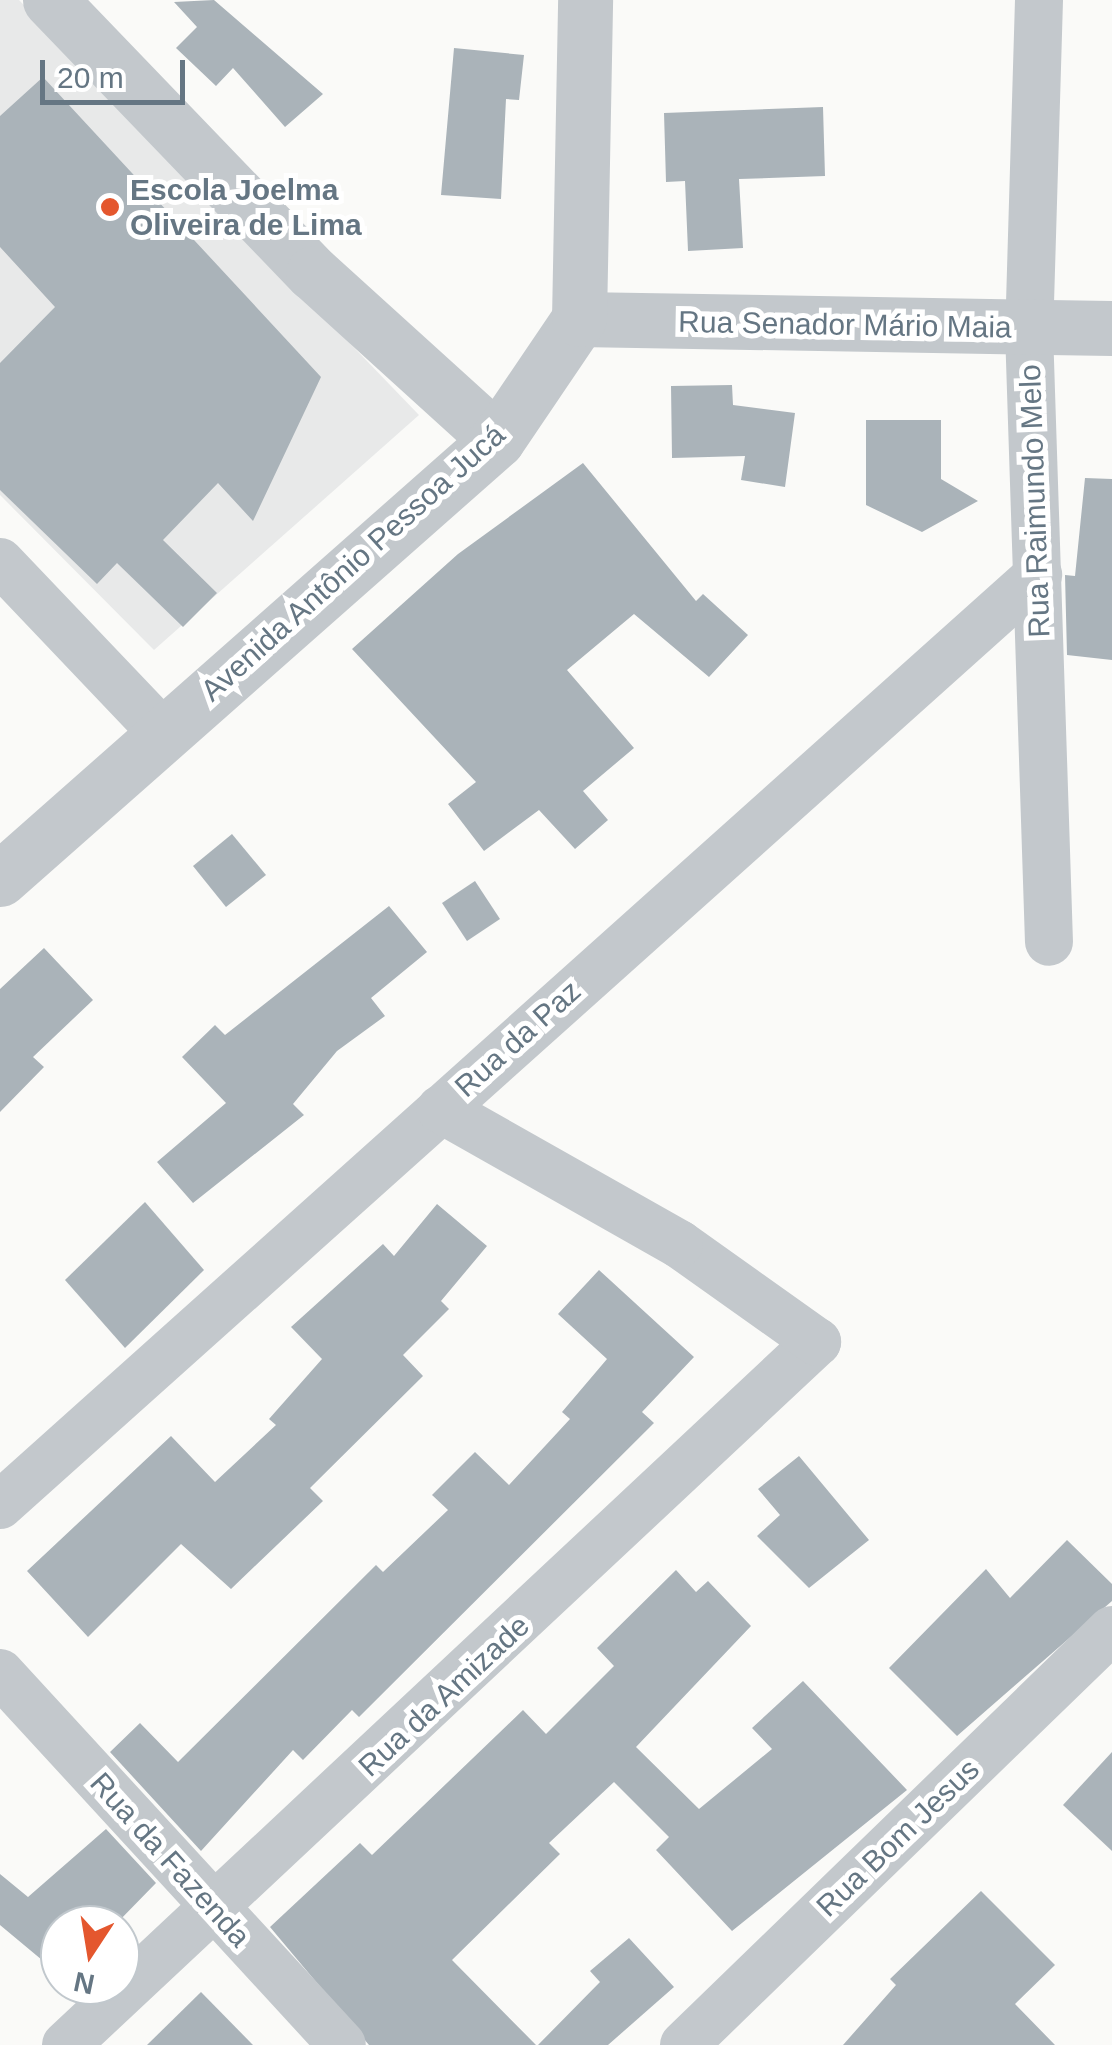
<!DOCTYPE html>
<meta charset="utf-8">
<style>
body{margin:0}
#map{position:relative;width:1112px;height:2045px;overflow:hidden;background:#fafaf8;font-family:Arial,sans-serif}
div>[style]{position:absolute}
.built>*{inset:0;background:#e8e9e9}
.building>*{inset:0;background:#aab3b9}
.minor>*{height:48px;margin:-24px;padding:0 24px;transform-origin:24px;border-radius:24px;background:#c3c8cc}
.tertiary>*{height:55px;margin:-27.5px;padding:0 27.5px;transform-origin:27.5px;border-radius:27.5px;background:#c3c8cc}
.dots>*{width:28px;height:28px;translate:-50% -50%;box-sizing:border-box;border:5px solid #fff;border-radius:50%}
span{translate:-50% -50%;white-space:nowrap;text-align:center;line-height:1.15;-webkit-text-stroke:10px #fff;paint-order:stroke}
.poi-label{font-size:30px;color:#657683;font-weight:700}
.left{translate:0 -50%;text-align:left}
.street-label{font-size:30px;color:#657683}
.north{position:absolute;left:40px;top:1905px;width:100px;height:100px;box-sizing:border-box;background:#fff;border:2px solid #c1c8cd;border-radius:50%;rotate:192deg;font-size:28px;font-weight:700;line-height:40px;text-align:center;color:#657683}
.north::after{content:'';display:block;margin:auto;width:35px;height:45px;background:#e4572e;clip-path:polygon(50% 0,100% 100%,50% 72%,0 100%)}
.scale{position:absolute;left:40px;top:60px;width:145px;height:45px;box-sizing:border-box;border:5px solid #657683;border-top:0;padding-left:12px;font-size:30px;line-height:35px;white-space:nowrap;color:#657683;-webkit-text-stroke:8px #fff;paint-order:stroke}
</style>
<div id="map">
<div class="built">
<i style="clip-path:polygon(0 0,19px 0,419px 415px,154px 650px,0 495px)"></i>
</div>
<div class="building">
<i style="clip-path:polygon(214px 0,323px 94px,285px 127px,233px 68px,216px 86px,176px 48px,197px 27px,174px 2px)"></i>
<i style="clip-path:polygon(454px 48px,524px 55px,519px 100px,506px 99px,501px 199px,441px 195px)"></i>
<i style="clip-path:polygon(43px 77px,321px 377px,253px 521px,218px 483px,163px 540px,217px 593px,183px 627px,117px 563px,97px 584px,0 490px,0 363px,55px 307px,0 247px,0 116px)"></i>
<i style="clip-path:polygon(823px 107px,825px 176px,739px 179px,743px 248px,688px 251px,685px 181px,666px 182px,664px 113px)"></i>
<i style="clip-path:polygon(732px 385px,733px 405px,795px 413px,785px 487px,741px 480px,745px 456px,672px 458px,671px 386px)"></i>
<i style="clip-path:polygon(866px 420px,941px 420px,941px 479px,978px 501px,922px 532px,866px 505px)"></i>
<i style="clip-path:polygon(583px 463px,696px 601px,703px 594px,748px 635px,709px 677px,634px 614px,567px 670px,634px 748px,583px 791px,608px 820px,575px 849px,539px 810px,484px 851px,448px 804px,476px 782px,352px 649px,458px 554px)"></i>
<i style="clip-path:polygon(1085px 478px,1112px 479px,1112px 660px,1067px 655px,1065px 575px,1075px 576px)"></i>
<i style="clip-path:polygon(232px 834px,266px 875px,226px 907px,193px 866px)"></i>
<i style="clip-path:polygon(475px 881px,500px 919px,467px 941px,442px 903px)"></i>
<i style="clip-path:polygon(389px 906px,427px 952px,371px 998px,385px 1016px,337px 1051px,293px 1104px,304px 1115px,193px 1203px,157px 1162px,226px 1103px,182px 1057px,215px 1025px,225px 1035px)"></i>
<i style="clip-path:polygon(44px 948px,93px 1000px,33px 1057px,44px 1067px,0 1112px,0 989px)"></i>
<i style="clip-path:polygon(145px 1202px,204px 1270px,125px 1348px,65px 1280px)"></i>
<i style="clip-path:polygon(437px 1204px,487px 1246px,441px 1301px,449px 1309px,403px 1355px,423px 1376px,310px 1488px,323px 1501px,231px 1589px,181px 1544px,88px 1637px,27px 1571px,171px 1436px,215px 1482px,276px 1425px,269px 1419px,322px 1359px,291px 1327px,383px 1244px,394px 1256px)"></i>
<i style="clip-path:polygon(599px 1270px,694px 1357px,642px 1412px,654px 1423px,359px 1717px,352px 1710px,303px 1760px,293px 1750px,201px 1851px,110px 1752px,140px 1723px,178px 1762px,376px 1565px,383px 1572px,448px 1510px,432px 1495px,475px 1452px,509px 1485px,570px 1419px,562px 1412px,607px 1359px,558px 1314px)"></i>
<i style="clip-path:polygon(799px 1456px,869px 1540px,809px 1588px,757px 1536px,780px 1515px,758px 1489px)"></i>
<i style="clip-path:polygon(1067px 1540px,1112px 1584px,1112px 1601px,957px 1736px,889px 1668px,986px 1569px,1010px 1598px)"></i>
<i style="clip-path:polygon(676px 1570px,696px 1592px,708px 1581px,751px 1626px,636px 1747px,699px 1809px,772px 1749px,752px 1728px,803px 1681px,907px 1790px,732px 1931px,656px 1850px,669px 1837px,614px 1782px,549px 1843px,560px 1854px,452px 1960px,536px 2045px,369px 2045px,270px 1927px,360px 1843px,372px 1855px,523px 1710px,546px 1734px,614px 1666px,597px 1648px)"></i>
<i style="clip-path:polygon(1112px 1752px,1112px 1851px,1063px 1805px)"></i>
<i style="clip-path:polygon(106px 1829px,156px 1883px,115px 1925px,60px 1925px,60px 1975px,0 1925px,0 1874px,28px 1897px)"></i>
<i style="clip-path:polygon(981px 1891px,1055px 1965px,1015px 2004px,1055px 2045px,843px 2045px,896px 1985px,890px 1979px)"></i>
<i style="clip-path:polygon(629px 1938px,674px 1987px,608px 2045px,538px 2045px,600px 1982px,590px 1971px)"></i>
<i style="clip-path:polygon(201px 1992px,253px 2045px,147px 2045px)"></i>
</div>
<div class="minor">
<i style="left:1039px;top:0;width:330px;rotate:91.7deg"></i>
<i style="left:1029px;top:330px;width:612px;rotate:88.13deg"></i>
<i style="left:0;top:562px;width:238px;rotate:46.4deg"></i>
<i style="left:0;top:1505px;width:1394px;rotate:-41.86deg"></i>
<i style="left:0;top:1673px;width:505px;rotate:47.41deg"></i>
<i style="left:66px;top:2045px;width:1029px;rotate:-43.11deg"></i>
<i style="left:817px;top:1342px;width:169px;rotate:-144.6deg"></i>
<i style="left:679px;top:1244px;width:274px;rotate:-150.5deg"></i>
<i style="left:684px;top:2045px;width:596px;rotate:-44.12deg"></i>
</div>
<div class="tertiary">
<i style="left:50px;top:0;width:379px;rotate:46.1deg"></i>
<i style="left:313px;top:273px;width:248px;rotate:42.2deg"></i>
<i style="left:579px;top:319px;width:533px;rotate:0.97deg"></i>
<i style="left:0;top:879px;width:663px;rotate:-41.45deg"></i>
<i style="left:497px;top:440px;width:146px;rotate:-55.9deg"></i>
<i style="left:579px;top:319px;width:319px;rotate:-88.9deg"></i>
</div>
<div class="dots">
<i style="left:110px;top:207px;background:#e4572e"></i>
</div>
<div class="poi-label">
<span class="left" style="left:130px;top:207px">Escola Joelma<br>Oliveira de Lima</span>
</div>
<div class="street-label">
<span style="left:845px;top:325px;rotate:1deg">Rua Senador Mário Maia</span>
<span style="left:1035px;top:501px;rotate:-92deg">Rua Raimundo Melo</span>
<span style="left:353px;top:563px;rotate:-42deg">Avenida Antônio Pessoa Jucá</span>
<span style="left:518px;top:1039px;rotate:-42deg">Rua da Paz</span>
<span style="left:444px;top:1696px;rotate:-43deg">Rua da Amizade</span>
<span style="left:898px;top:1838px;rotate:-44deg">Rua Bom Jesus</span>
<span style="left:170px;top:1860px;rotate:48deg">Rua da Fazenda</span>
</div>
<div class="north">N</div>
<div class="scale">20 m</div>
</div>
